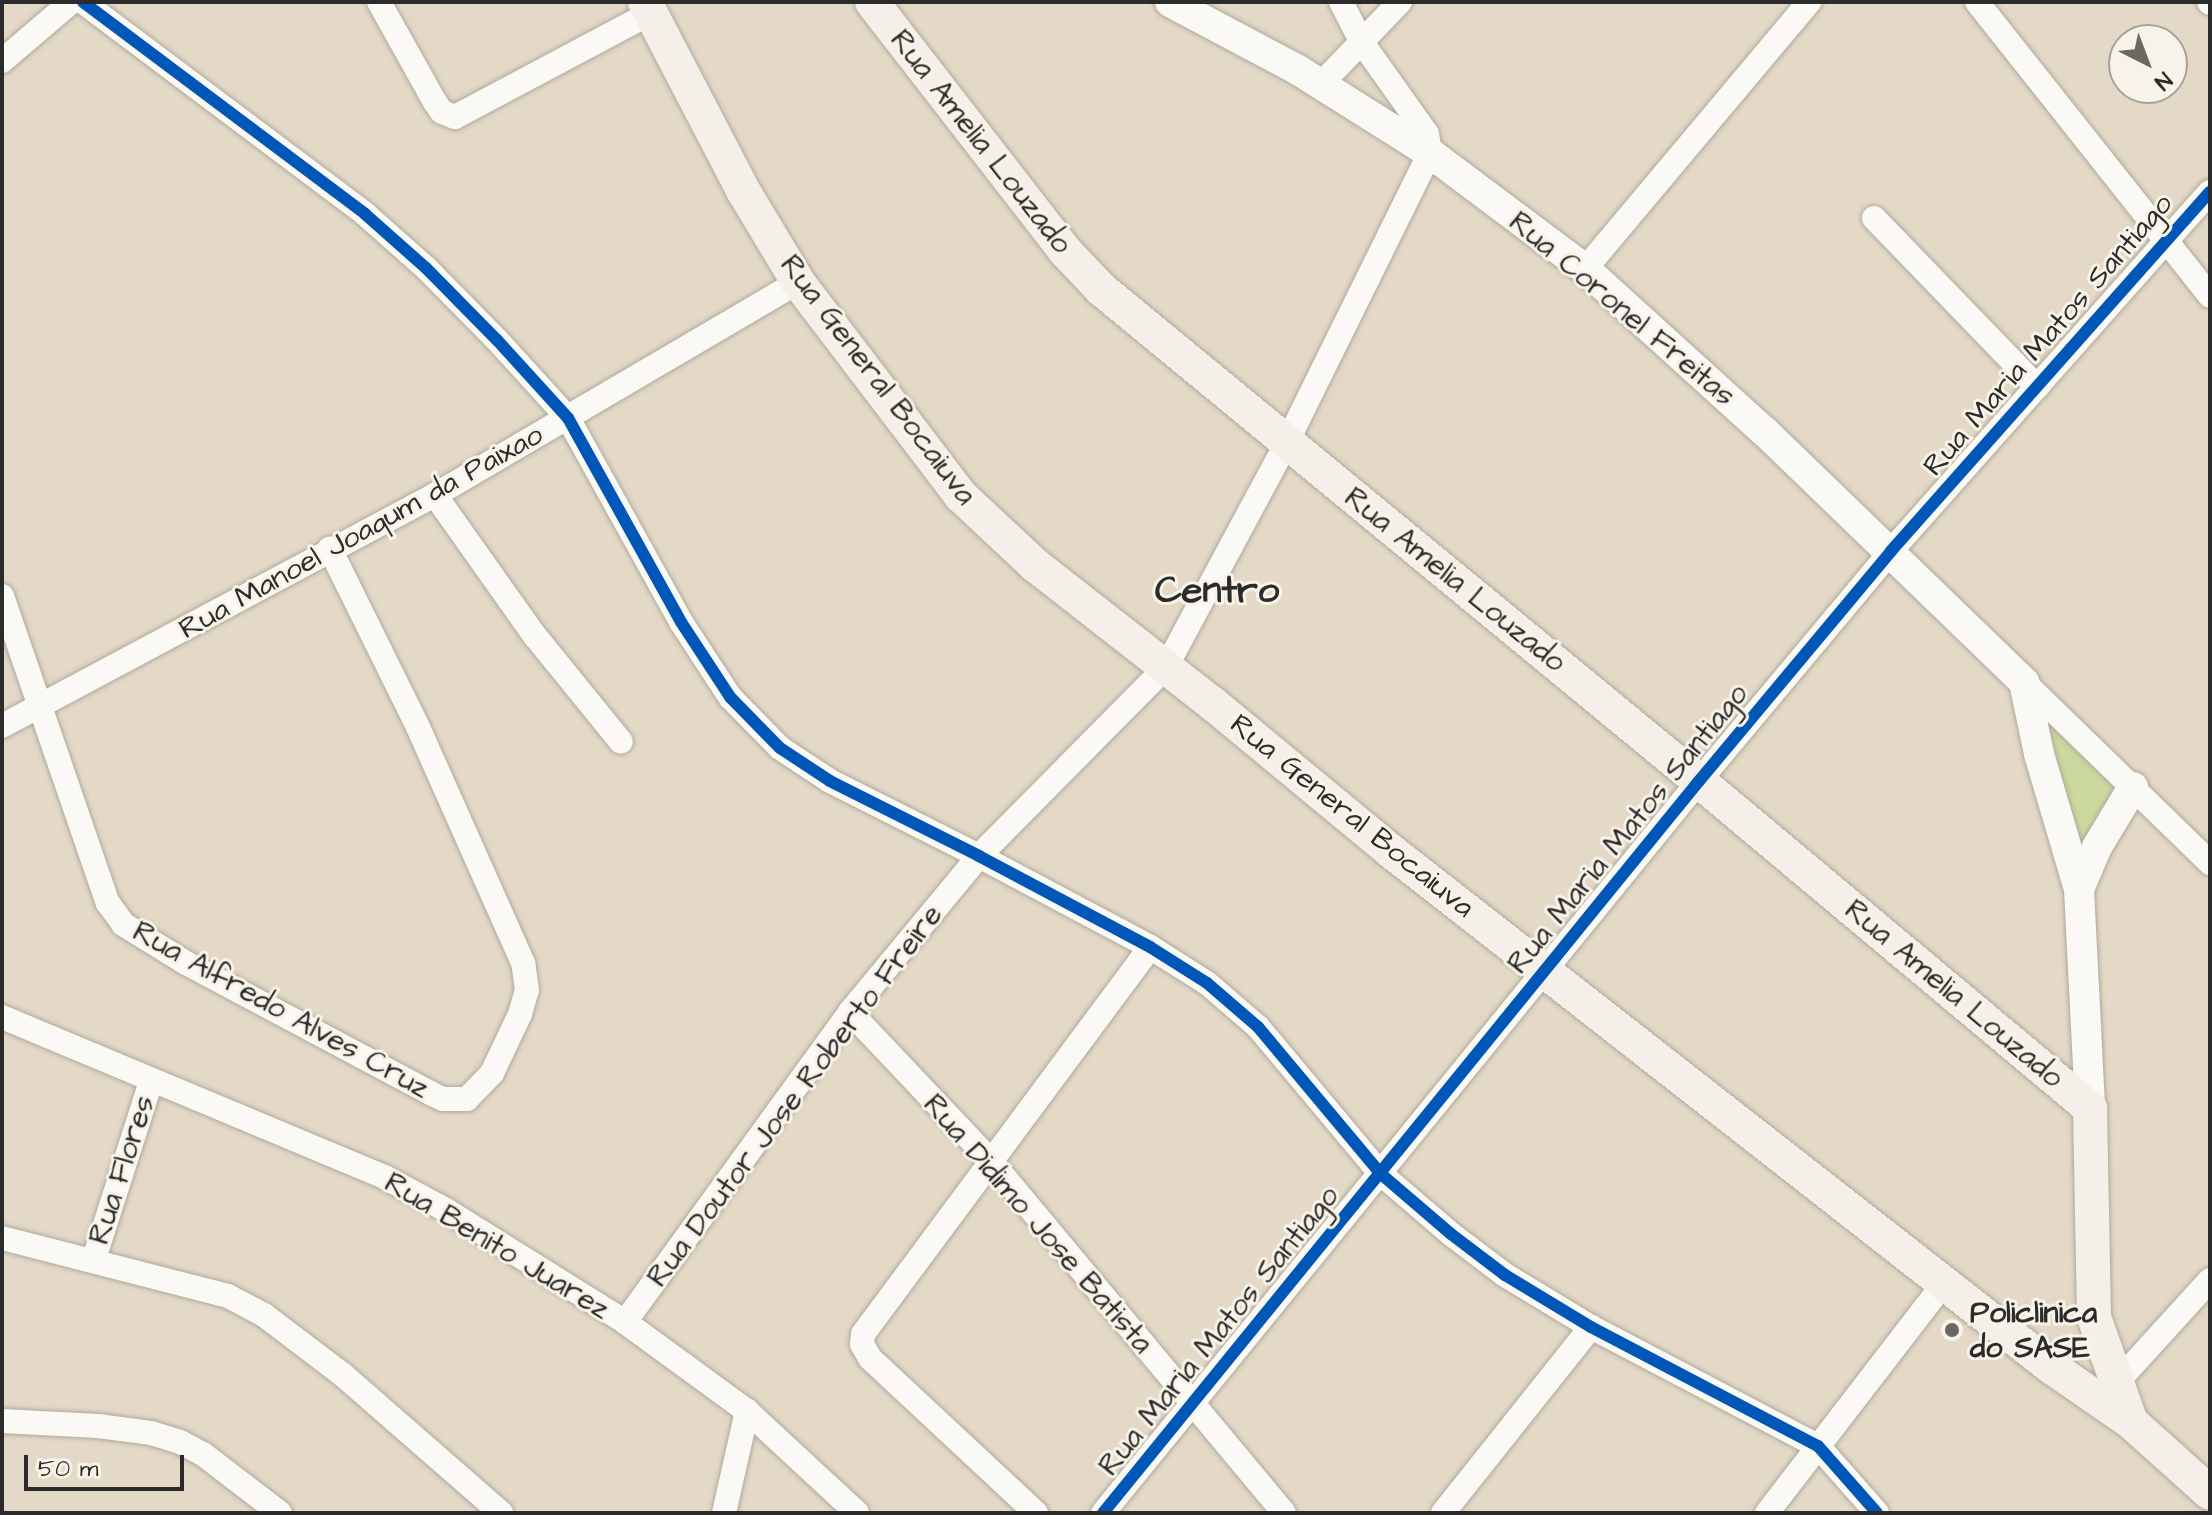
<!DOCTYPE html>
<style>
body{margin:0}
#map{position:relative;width:2212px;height:1515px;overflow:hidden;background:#e3d9c6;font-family:"Architects Daughter",sans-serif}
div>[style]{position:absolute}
.green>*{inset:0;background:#cbd89e}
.roads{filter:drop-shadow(0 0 2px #afa99d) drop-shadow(0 0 2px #afa99d)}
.minor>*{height:24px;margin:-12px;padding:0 12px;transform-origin:12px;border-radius:12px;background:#fbf9f6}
.tertiary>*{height:30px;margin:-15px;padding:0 15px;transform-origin:15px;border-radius:15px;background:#fbf9f6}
.secondary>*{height:34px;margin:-17px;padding:0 17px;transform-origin:17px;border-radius:17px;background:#f4f0e9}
.cycleway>*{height:12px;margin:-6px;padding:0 6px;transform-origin:6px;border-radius:6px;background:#0057b8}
.dots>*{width:22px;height:22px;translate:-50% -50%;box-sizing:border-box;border:4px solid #f7f3e8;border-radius:50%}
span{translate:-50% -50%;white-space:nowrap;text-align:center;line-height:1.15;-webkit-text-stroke:6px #f7f3e8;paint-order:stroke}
.street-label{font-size:30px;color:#2b2b2b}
.poi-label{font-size:30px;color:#2b2b2b;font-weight:700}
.left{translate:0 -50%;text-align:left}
.district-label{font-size:38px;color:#2b2b2b;font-weight:700}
.frame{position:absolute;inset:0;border:4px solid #2b2b2b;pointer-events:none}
.north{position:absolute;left:2108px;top:24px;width:80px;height:80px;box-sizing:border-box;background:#f7f3e8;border:2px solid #a5a39c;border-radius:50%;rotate:138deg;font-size:22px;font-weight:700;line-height:32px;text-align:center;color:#2b2b2b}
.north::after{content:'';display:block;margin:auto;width:28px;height:36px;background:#6b6861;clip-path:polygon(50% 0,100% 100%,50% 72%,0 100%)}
.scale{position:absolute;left:24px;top:1455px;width:160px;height:36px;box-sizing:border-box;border:4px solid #2b2b2b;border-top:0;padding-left:10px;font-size:24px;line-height:28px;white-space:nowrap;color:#2b2b2b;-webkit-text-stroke:6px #f7f3e8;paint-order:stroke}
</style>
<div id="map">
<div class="green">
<i style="clip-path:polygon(2046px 714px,2119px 784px,2080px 860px)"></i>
</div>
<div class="roads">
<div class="minor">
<i style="left:83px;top:2px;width:353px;rotate:36.9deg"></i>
<i style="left:365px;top:214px;width:81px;rotate:41.5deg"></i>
<i style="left:426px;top:268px;width:101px;rotate:45.4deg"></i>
<i style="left:497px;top:340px;width:105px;rotate:47.7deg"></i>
<i style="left:568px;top:418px;width:233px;rotate:61deg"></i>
<i style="left:681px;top:622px;width:90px;rotate:56.8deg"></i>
<i style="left:730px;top:697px;width:71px;rotate:45.6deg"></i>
<i style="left:780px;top:748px;width:60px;rotate:33.4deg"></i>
<i style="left:830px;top:781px;width:167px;rotate:26.7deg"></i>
<i style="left:979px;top:856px;width:194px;rotate:28deg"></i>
<i style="left:1150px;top:947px;width:67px;rotate:32.3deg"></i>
<i style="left:1207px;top:983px;width:67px;rotate:40.8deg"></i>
<i style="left:1258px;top:1027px;width:192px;rotate:50.1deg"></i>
<i style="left:1381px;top:1174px;width:92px;rotate:40.6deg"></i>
<i style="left:1451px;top:1234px;width:68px;rotate:37.2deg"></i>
<i style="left:1505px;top:1275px;width:100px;rotate:31.2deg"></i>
<i style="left:1591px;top:1327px;width:256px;rotate:27.7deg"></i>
<i style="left:1818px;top:1446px;width:89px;rotate:48.6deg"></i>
<i style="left:379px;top:2px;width:115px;rotate:60.8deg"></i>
<i style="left:435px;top:102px;width:12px;rotate:55deg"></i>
<i style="left:442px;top:112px;width:14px;rotate:21deg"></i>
<i style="left:455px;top:117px;width:222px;rotate:-28deg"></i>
<i style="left:1977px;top:2px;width:375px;rotate:51.6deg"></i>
<i style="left:2209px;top:2px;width:1px;rotate:45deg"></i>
<i style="left:2px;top:61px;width:91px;rotate:-40.5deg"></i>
<i style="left:1321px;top:84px;width:114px;rotate:-46.1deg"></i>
<i style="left:1874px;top:218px;width:235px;rotate:46deg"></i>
<i style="left:1585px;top:269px;width:349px;rotate:-50deg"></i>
<i style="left:435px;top:495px;width:173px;rotate:54.7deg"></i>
<i style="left:535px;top:636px;width:136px;rotate:50.9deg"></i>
<i style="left:2px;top:596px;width:325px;rotate:71deg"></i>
<i style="left:108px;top:903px;width:26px;rotate:54deg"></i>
<i style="left:123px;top:924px;width:74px;rotate:31.8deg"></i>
<i style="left:186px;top:963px;width:276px;rotate:28deg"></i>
<i style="left:430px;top:1093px;width:14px;rotate:25deg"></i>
<i style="left:443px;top:1099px;width:24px"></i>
<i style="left:467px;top:1099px;width:36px;rotate:-46deg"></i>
<i style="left:492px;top:1073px;width:65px;rotate:-64.6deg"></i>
<i style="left:520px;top:1014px;width:25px;rotate:-74deg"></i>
<i style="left:527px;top:990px;width:27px;rotate:-98deg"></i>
<i style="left:523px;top:963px;width:258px;rotate:-114deg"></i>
<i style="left:418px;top:727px;width:199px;rotate:-116.3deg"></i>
<i style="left:2024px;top:682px;width:260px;rotate:44.2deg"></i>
<i style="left:2px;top:726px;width:491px;rotate:-28.1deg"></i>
<i style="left:435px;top:495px;width:421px;rotate:-30.4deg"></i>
<i style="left:850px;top:1012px;width:204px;rotate:46.6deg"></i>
<i style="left:990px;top:1160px;width:459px;rotate:50.2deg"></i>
<i style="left:2px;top:1017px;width:416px;rotate:22.7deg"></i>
<i style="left:386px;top:1178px;width:68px;rotate:28.1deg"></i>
<i style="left:446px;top:1210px;width:211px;rotate:32deg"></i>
<i style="left:625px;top:1322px;width:151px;rotate:36.1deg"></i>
<i style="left:747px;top:1411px;width:150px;rotate:42.8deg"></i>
<i style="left:2px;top:1238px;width:233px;rotate:14.4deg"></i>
<i style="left:228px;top:1296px;width:41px;rotate:27.8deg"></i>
<i style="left:264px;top:1315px;width:99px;rotate:37.2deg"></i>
<i style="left:343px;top:1375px;width:210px;rotate:41.1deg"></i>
<i style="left:94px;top:1259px;width:187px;rotate:-72.2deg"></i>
<i style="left:625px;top:1322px;width:383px;rotate:-54deg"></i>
<i style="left:850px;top:1012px;width:202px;rotate:-50.4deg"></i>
<i style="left:979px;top:856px;width:266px;rotate:-45.3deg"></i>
<i style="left:1166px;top:667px;width:255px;rotate:-61.7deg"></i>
<i style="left:1287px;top:442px;width:322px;rotate:-63.7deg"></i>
<i style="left:1430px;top:153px;width:19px;rotate:-99deg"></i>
<i style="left:1427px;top:134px;width:114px;rotate:-125.4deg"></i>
<i style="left:1361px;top:41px;width:44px;rotate:-117.1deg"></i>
<i style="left:2109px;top:1391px;width:150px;rotate:-47.7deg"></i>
<i style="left:2px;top:1421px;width:96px;rotate:3deg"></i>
<i style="left:98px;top:1426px;width:53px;rotate:7.5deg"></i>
<i style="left:151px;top:1433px;width:30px;rotate:17deg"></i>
<i style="left:180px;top:1442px;width:26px;rotate:28deg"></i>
<i style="left:203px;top:1454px;width:97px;rotate:37.5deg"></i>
<i style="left:724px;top:1513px;width:105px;rotate:-77.3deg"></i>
<i style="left:1036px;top:1513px;width:227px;rotate:-137deg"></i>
<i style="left:870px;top:1358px;width:16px;rotate:-120deg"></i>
<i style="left:862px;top:1344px;width:10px;rotate:-84deg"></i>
<i style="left:863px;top:1334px;width:482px;rotate:-53.4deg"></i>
<i style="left:1103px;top:1513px;width:944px;rotate:-50.85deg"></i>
<i style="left:1699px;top:781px;width:300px;rotate:-50.1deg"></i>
<i style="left:1891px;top:551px;width:480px;rotate:-48.4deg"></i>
<i style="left:1443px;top:1513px;width:238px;rotate:-51.5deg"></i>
<i style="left:1767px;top:1513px;width:290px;rotate:-52.4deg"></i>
</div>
<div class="tertiary">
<i style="left:1170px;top:2px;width:145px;rotate:28deg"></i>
<i style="left:1298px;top:70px;width:156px;rotate:32.2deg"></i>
<i style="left:1430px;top:153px;width:194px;rotate:36.8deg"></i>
<i style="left:1585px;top:269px;width:243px;rotate:42.2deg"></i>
<i style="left:1765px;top:432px;width:360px;rotate:44deg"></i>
<i style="left:2024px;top:682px;width:74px;rotate:78.2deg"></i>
<i style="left:2039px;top:754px;width:141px;rotate:73.5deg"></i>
<i style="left:2079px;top:889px;width:219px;rotate:87.1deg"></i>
<i style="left:2079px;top:889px;width:46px;rotate:-66.8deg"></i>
<i style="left:2097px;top:847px;width:70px;rotate:-59deg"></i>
</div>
<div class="secondary">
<i style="left:645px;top:2px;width:214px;rotate:62.5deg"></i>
<i style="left:744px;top:192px;width:105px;rotate:59deg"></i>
<i style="left:798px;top:282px;width:269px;rotate:52.7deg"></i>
<i style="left:961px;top:496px;width:101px;rotate:43deg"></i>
<i style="left:1035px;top:565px;width:226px;rotate:38deg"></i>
<i style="left:1213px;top:704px;width:232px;rotate:39.6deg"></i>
<i style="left:1392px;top:852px;width:835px;rotate:38deg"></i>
<i style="left:2050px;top:1366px;width:98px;rotate:34.7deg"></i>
<i style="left:2131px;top:1422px;width:106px;rotate:41.9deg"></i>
<i style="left:872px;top:2px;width:315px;rotate:52.2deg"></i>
<i style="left:1065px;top:251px;width:52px;rotate:46.5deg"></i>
<i style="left:1101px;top:289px;width:774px;rotate:39.45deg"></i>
<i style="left:1699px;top:781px;width:510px;rotate:39.91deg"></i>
<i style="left:2090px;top:1108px;width:209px;rotate:88.9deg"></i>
<i style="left:2094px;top:1317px;width:111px;rotate:70.6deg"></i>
</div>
</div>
<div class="cycleway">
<i style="left:83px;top:2px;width:353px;rotate:36.9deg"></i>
<i style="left:365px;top:214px;width:81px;rotate:41.5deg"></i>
<i style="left:426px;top:268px;width:101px;rotate:45.4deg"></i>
<i style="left:497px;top:340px;width:105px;rotate:47.7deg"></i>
<i style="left:568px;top:418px;width:233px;rotate:61deg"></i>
<i style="left:681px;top:622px;width:90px;rotate:56.8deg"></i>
<i style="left:730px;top:697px;width:71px;rotate:45.6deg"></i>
<i style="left:780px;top:748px;width:60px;rotate:33.4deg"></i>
<i style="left:830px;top:781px;width:167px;rotate:26.7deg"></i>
<i style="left:979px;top:856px;width:194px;rotate:28deg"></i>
<i style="left:1150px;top:947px;width:67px;rotate:32.3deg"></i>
<i style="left:1207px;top:983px;width:67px;rotate:40.8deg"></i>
<i style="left:1258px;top:1027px;width:192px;rotate:50.1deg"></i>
<i style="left:1381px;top:1174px;width:92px;rotate:40.6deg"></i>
<i style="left:1451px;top:1234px;width:68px;rotate:37.2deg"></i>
<i style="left:1505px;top:1275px;width:100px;rotate:31.2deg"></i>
<i style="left:1591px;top:1327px;width:256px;rotate:27.7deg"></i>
<i style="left:1818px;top:1446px;width:89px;rotate:48.6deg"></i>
<i style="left:1103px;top:1513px;width:944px;rotate:-50.85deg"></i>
<i style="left:1699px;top:781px;width:300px;rotate:-50.1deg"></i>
<i style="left:1891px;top:551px;width:480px;rotate:-48.4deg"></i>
</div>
<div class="dots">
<i style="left:1952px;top:1330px;background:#6b6861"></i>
</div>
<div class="street-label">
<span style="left:981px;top:142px;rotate:52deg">Rua Amelia Louzado</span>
<span style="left:1622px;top:309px;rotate:40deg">Rua Coronel Freitas</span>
<span style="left:2048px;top:335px;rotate:-49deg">Rua Maria Matos Santiago</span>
<span style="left:878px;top:380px;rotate:53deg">Rua General Bocaiuva</span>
<span style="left:361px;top:532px;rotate:-29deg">Rua Manoel Joaqum da Paixao</span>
<span style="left:1455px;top:580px;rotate:39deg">Rua Amelia Louzado</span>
<span style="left:1352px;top:816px;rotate:39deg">Rua General Bocaiuva</span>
<span style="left:1628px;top:829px;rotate:-51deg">Rua Maria Matos Santiago</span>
<span style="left:1954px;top:994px;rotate:40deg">Rua Amelia Louzado</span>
<span style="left:281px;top:1010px;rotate:29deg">Rua Alfredo Alves Cruz</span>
<span style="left:795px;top:1096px;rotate:-53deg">Rua Doutor Jose Roberto Freire</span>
<span style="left:122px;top:1170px;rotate:-72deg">Rua Flores</span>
<span style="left:1038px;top:1224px;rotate:49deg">Rua Didimo Jose Batista</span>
<span style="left:497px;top:1246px;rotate:31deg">Rua Benito Juarez</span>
<span style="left:1219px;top:1331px;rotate:-51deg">Rua Maria Matos Santiago</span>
</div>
<div class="poi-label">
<span class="left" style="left:1970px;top:1330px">Policlinica<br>do SASE</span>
</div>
<div class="district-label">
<span style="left:1217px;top:592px">Centro</span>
</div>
<div class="frame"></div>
<div class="north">N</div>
<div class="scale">50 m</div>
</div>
